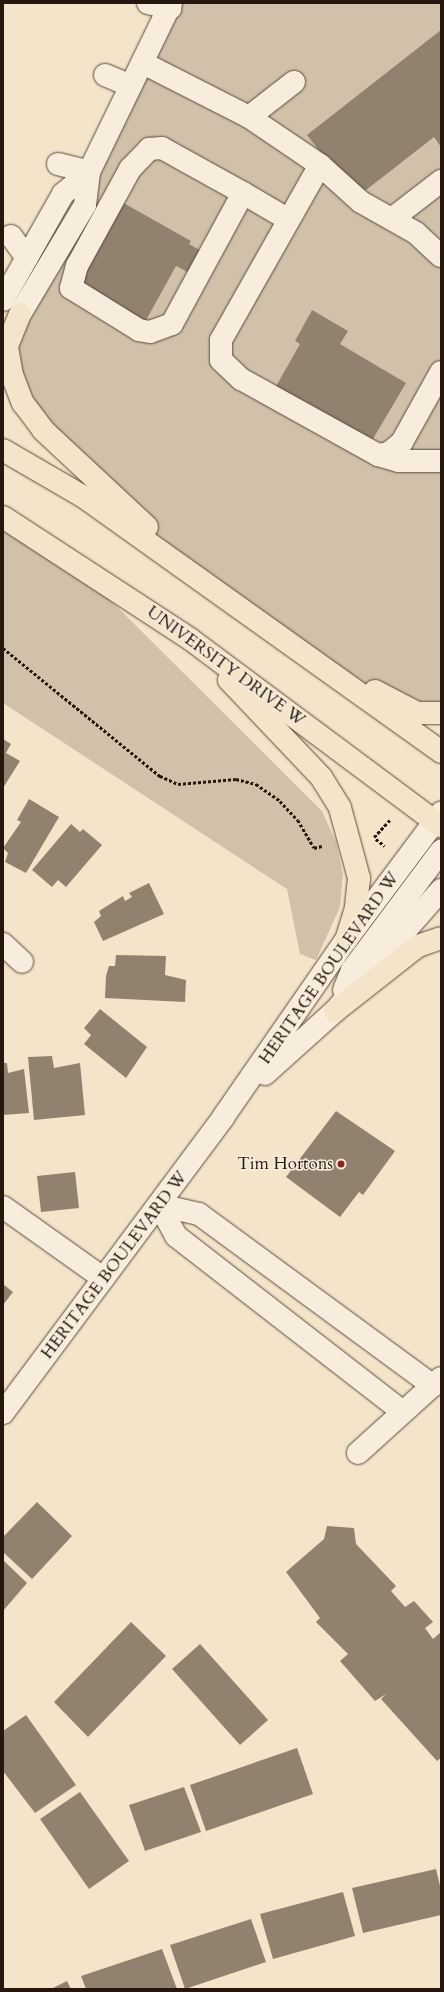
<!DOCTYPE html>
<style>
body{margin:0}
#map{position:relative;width:444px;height:1992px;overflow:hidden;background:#f4e4ca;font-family:Cardo,serif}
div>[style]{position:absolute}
.green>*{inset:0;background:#d1c1aa}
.building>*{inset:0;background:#91826f}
.path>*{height:2.5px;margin-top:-1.25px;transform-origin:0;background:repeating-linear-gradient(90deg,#25170d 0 3px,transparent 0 5px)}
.roads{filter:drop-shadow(0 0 1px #594a3c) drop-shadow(0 0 1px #594a3c)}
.minor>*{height:22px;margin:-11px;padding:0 11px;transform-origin:11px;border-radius:11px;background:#f8eddd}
.major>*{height:22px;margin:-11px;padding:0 11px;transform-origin:11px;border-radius:11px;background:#f4e4ca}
.dots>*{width:11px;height:11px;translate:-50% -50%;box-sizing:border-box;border:2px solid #f8eddd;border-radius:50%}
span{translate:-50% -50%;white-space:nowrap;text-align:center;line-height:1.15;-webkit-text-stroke:3px #f8eddd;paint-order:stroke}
.street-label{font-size:17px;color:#25170d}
.poi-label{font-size:17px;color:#25170d}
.right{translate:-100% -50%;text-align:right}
.frame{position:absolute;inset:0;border:4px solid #25170d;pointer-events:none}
</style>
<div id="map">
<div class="green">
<i style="clip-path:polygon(171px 3px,441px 3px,441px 713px,417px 713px,312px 659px,193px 573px,81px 464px,12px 375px,20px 314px)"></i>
<i style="clip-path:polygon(3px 517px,65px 555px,322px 811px,336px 842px,343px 874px,340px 907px,316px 960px,300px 954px,287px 889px,3px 703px)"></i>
</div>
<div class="building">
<i style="clip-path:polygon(441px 30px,441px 147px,434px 137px,361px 194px,344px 182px,307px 135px)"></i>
<i style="clip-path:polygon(120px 201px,191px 241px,189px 244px,207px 254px,195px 276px,176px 266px,144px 324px,74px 284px)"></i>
<i style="clip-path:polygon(312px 310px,348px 331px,340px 344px,406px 383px,370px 444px,275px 388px,300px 344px,295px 341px)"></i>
<i style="clip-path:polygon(3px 739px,11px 744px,6px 753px,20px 761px,3px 788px)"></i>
<i style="clip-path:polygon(29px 799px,59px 817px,26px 873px,5px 862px,8px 853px,3px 848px,21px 822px,17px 820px)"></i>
<i style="clip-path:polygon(71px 824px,80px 832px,83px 829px,102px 845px,66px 887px,58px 880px,52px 887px,32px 870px)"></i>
<i style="clip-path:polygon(149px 883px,164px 914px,103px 941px,94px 922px,101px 916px,99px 911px,123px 896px,125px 901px,132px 897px,129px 893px)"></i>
<i style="clip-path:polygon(116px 955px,166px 956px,165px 975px,186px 980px,185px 1002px,105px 998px,106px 976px,109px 966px,115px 966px)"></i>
<i style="clip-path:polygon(100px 1009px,147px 1047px,126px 1078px,84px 1044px,91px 1035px,84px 1028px)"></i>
<i style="clip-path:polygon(52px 1056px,54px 1068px,80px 1063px,85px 1115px,34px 1120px,28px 1057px)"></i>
<i style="clip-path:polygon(3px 1063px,7px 1063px,8px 1073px,24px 1069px,29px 1113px,3px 1115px)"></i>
<i style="clip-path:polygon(336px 1111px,395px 1151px,363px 1195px,359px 1192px,340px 1217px,286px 1177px)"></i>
<i style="clip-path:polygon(75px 1172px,79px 1208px,41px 1212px,37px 1176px)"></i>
<i style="clip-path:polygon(3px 1284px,13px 1292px,3px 1305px)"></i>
<i style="clip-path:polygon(37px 1502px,72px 1536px,32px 1579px,3px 1552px,3px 1537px)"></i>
<i style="clip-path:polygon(327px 1526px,354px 1528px,356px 1544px,396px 1586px,391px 1591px,405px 1607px,414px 1601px,433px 1622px,425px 1628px,433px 1639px,441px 1632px,441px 1758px,437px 1761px,381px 1699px,386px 1694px,375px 1701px,340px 1661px,348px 1654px,316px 1622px,320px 1618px,286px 1572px,324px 1539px)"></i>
<i style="clip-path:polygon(3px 1560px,27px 1583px,3px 1611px)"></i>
<i style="clip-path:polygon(131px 1622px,166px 1656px,88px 1737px,54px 1702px)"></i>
<i style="clip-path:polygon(200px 1644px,268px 1720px,240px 1745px,172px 1669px)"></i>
<i style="clip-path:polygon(26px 1715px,76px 1785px,35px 1813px,3px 1771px,3px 1731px)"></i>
<i style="clip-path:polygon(297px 1748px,313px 1794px,206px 1831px,190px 1785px)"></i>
<i style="clip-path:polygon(184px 1787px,201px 1832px,145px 1851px,129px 1805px)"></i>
<i style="clip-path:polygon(80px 1792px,129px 1861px,89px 1889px,40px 1819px)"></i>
<i style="clip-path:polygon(436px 1869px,441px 1890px,441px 1915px,363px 1933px,352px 1888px)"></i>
<i style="clip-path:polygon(343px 1892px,355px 1936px,273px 1959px,260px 1914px)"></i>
<i style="clip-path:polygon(251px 1919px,266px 1962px,185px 1989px,170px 1945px)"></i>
<i style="clip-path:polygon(162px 1949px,177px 1989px,86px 1989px,81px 1976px)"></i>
<i style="clip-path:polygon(67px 1981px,71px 1989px,51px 1989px)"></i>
</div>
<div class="path">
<i style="left:3px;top:648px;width:203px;rotate:39.2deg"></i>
<i style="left:160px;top:776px;width:20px;rotate:24deg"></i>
<i style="left:178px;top:784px;width:58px;rotate:-4.9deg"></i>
<i style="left:236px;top:779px;width:21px;rotate:14deg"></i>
<i style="left:256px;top:784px;width:29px;rotate:35deg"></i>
<i style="left:280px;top:801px;width:26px;rotate:47deg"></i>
<i style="left:298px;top:820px;width:32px;rotate:60deg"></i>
<i style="left:314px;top:848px;width:8px;rotate:-14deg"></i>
<i style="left:374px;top:837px;width:23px;rotate:-47deg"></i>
<i style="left:376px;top:839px;width:11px;rotate:38deg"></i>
</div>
<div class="roads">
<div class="minor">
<i style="left:148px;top:3px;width:23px;rotate:13deg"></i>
<i style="left:143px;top:63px;width:119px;rotate:27deg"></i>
<i style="left:249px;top:117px;width:86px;rotate:34.1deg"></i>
<i style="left:320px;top:165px;width:55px;rotate:42.1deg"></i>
<i style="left:361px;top:202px;width:63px;rotate:29.4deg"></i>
<i style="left:416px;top:233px;width:34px;rotate:43deg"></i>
<i style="left:105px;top:75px;width:28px;rotate:23deg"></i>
<i style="left:249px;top:117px;width:57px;rotate:-37.9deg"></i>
<i style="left:58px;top:164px;width:32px;rotate:14deg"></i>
<i style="left:320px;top:165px;width:201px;rotate:119.5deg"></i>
<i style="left:221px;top:340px;width:20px;rotate:90deg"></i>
<i style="left:221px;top:360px;width:28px;rotate:44deg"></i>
<i style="left:241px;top:379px;width:157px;rotate:29deg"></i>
<i style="left:378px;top:455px;width:22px;rotate:16deg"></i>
<i style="left:399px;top:461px;width:42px"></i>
<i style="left:243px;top:193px;width:149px;rotate:118.5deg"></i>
<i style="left:172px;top:324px;width:23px;rotate:160deg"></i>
<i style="left:150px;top:332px;width:11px;rotate:-170deg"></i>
<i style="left:139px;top:330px;width:80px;rotate:-148.3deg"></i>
<i style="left:71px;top:288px;width:23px;rotate:-75deg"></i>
<i style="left:77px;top:266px;width:111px;rotate:-61.3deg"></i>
<i style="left:130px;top:169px;width:28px;rotate:-46deg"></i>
<i style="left:149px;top:149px;width:13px;rotate:-4deg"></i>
<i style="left:162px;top:148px;width:93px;rotate:29.1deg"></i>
<i style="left:243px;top:193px;width:53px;rotate:30.4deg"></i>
<i style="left:393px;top:218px;width:61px;rotate:-37.6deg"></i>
<i style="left:11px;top:236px;width:27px;rotate:54deg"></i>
<i style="left:3px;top:300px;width:122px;rotate:-60.5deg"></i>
<i style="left:63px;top:194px;width:34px;rotate:-40deg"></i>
<i style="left:20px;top:314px;width:127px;rotate:-59.2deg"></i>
<i style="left:85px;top:205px;width:33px;rotate:-83deg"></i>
<i style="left:89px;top:172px;width:188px;rotate:-64.1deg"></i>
<i style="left:378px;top:455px;width:11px;rotate:-10deg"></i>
<i style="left:389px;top:453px;width:17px;rotate:-40deg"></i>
<i style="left:402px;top:442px;width:80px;rotate:-60.9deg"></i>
<i style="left:3px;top:944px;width:26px;rotate:43deg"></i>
<i style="left:344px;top:990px;width:22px;rotate:-68deg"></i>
<i style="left:352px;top:970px;width:149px;rotate:-53.2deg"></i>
<i style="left:265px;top:1074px;width:94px;rotate:-42deg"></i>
<i style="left:335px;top:1011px;width:161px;rotate:-48.8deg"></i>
<i style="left:159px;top:1205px;width:41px;rotate:12.7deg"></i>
<i style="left:199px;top:1214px;width:290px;rotate:36.3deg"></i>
<i style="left:159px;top:1205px;width:35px;rotate:61deg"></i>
<i style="left:176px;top:1236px;width:287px;rotate:37.8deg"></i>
<i style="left:3px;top:1207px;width:123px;rotate:35.4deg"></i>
<i style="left:3px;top:1413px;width:370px;rotate:-53.3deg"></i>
<i style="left:224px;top:1116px;width:214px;rotate:-55.3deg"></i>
<i style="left:346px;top:940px;width:159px;rotate:-53.2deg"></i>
<i style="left:358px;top:1453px;width:112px;rotate:-42.1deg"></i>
</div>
<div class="major">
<i style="left:20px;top:314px;width:35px;rotate:112deg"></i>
<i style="left:7px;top:347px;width:28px;rotate:80deg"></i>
<i style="left:12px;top:375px;width:30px;rotate:69deg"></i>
<i style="left:23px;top:403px;width:34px;rotate:53deg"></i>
<i style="left:43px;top:430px;width:142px;rotate:43deg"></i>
<i style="left:3px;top:450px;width:94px;rotate:30.1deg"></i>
<i style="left:84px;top:497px;width:439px;rotate:35.5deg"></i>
<i style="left:3px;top:517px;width:223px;rotate:33.1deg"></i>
<i style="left:190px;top:639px;width:313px;rotate:36.7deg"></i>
<i style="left:229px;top:680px;width:134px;rotate:46.5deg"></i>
<i style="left:321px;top:777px;width:36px;rotate:58deg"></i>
<i style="left:340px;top:808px;width:73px;rotate:74.8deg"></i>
<i style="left:359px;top:878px;width:30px;rotate:96deg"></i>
<i style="left:356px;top:908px;width:34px;rotate:107deg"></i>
<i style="left:375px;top:691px;width:47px;rotate:27.6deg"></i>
<i style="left:417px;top:713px;width:24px"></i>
<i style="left:335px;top:1011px;width:105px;rotate:-38.1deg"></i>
<i style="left:418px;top:946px;width:24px;rotate:-19deg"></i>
</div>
</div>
<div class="dots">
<i style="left:341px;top:1164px;background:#8f2418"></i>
</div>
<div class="street-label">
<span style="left:226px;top:666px;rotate:36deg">UNIVERSITY DRIVE W</span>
<span style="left:329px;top:968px;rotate:-55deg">HERITAGE BOULEVARD W</span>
<span style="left:114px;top:1265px;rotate:-53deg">HERITAGE BOULEVARD W</span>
</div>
<div class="poi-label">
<span class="right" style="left:333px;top:1164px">Tim Hortons</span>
</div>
<div class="frame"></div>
</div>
